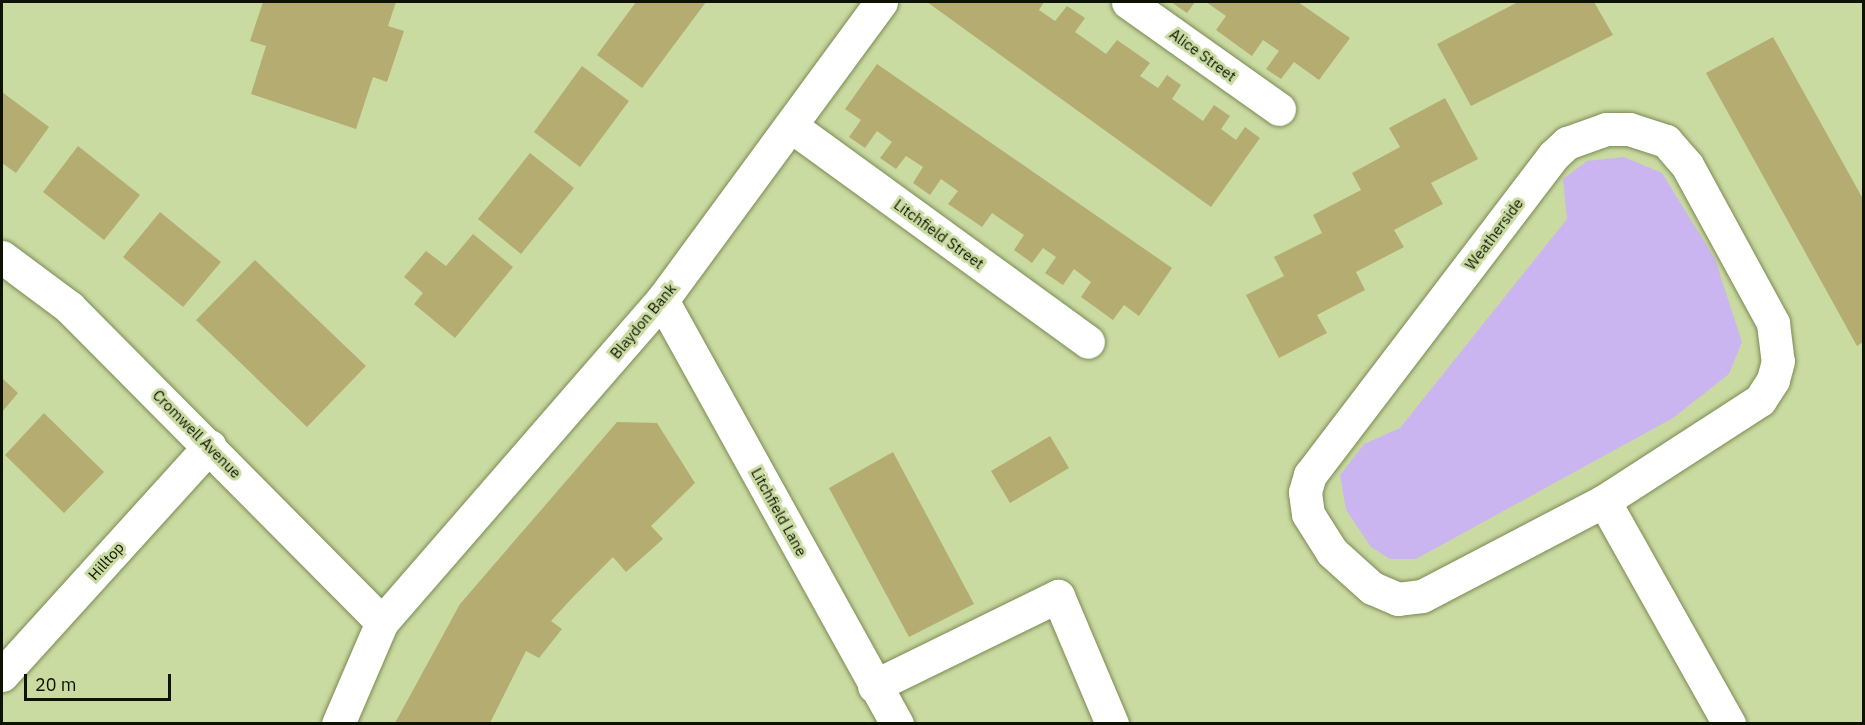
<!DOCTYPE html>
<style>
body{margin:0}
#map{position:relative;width:1865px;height:725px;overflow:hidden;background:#cadba2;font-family:"IBM Plex Sans",sans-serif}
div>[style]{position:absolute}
.green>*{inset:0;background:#cbb5f0}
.building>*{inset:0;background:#b4ac71}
.roads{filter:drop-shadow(0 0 2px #7a8a53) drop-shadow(0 0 2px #7a8a53)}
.minor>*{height:33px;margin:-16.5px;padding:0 16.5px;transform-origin:16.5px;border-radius:16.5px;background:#fff}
.tertiary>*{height:33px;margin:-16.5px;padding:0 16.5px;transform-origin:16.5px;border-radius:16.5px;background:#fff}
span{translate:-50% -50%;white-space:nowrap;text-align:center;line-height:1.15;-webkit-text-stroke:6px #cadba2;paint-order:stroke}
.street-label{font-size:15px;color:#0d1201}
.frame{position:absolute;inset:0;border:3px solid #0d1201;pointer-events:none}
.scale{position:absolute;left:24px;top:674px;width:147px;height:27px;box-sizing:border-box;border:3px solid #0d1201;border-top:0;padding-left:8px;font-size:18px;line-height:21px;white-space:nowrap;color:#0d1201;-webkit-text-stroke:4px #cadba2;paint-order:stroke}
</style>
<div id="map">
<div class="green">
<i style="clip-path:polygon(1624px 157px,1662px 173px,1715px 259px,1742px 342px,1729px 374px,1673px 418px,1416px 559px,1390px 559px,1371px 547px,1346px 510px,1340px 475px,1364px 444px,1400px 428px,1567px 219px,1563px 179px,1587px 161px)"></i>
</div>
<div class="building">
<i style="clip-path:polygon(263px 2px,396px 2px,388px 26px,404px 31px,387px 82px,373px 77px,356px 129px,251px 94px,266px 46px,250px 41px)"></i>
<i style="clip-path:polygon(636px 2px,706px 2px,642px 88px,597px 55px)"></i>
<i style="clip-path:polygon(927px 2px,1044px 2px,1039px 10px,1055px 21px,1067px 6px,1085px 18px,1075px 32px,1106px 54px,1117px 40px,1133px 51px,1150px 63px,1140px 76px,1158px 88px,1167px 75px,1181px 85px,1172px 99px,1203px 121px,1214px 105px,1230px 116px,1221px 129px,1236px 140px,1245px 127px,1260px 138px,1211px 207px)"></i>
<i style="clip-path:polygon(1171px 2px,1195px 2px,1187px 13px)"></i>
<i style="clip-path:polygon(1206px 2px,1298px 2px,1350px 38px,1319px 80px,1294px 62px,1281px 79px,1266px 69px,1279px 51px,1263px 40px,1252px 56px,1216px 30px,1226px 16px)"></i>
<i style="clip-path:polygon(1518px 2px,1594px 2px,1613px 35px,1471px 106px,1437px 44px)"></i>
<i style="clip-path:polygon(1773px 37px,1863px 199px,1863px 342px,1857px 346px,1706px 73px)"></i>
<i style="clip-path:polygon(877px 64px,1172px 268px,1139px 316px,1124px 305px,1113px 320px,1081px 297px,1091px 282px,1074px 269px,1063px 285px,1045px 273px,1056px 257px,1043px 248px,1032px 263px,1014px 250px,1024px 235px,992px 213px,982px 227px,966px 216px,948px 204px,958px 191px,941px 179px,930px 195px,913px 183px,923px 167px,906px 156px,896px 169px,880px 158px,892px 142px,877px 131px,865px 148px,849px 137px,861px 120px,845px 109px)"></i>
<i style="clip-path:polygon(582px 66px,629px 101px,580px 167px,534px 132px)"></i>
<i style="clip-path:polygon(2px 92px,49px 127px,16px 173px,2px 163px)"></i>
<i style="clip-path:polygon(1445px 98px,1478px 159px,1431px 183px,1443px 204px,1394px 230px,1404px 247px,1356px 272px,1365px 290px,1317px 315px,1327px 333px,1279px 358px,1246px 295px,1284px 276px,1274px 257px,1322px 233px,1313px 215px,1361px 190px,1352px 173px,1400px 147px,1389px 128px)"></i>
<i style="clip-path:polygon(78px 146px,140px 195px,104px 240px,43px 192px)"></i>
<i style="clip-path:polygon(530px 153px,574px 188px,521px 254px,478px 219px)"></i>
<i style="clip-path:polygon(160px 212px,221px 262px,183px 307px,123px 257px)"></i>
<i style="clip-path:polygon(473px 234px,513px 267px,455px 338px,414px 304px,423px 293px,404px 277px,426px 251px,446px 266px)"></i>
<i style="clip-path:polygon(255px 260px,366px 366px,307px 427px,196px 320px)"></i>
<i style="clip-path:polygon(2px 378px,18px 393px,2px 412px)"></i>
<i style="clip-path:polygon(44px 413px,104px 472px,64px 513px,5px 455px)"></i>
<i style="clip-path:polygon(617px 422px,657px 423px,695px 483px,651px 526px,663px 539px,626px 572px,613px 557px,574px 596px,551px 621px,562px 629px,539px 658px,526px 651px,490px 723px,395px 723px,460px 604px)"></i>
<i style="clip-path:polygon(1050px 436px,1069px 468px,1010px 503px,991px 471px)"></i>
<i style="clip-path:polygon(893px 452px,974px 604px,909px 637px,829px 488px)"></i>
</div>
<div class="roads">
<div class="minor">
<i style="left:1128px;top:2px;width:185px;rotate:35.3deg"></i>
<i style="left:791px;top:126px;width:367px;rotate:36deg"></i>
<i style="left:1606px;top:129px;width:23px"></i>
<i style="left:1629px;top:129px;width:39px;rotate:18deg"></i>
<i style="left:1666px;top:141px;width:32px;rotate:49deg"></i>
<i style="left:1687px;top:165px;width:180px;rotate:61.4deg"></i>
<i style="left:1773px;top:323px;width:38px;rotate:83deg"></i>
<i style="left:1778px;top:361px;width:20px;rotate:105deg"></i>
<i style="left:1773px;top:380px;width:24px;rotate:123deg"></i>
<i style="left:1760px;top:400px;width:186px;rotate:147.1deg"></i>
<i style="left:1604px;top:501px;width:205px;rotate:152.4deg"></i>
<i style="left:1422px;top:596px;width:24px;rotate:173deg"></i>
<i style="left:1398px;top:599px;width:28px;rotate:-157deg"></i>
<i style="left:1372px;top:588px;width:54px;rotate:-138deg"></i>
<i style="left:1332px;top:552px;width:45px;rotate:-122.3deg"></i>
<i style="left:1308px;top:514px;width:22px;rotate:-98deg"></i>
<i style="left:1305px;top:492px;width:18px;rotate:-74deg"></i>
<i style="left:1310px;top:475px;width:402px;rotate:-52.7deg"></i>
<i style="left:1554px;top:155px;width:18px;rotate:-43deg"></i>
<i style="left:1567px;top:143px;width:41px;rotate:-19.7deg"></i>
<i style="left:2px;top:257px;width:84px;rotate:36.7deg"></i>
<i style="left:69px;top:307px;width:444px;rotate:45.2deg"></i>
<i style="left:1604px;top:501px;width:256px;rotate:60.7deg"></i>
<i style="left:2px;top:675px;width:309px;rotate:-47.8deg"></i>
<i style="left:874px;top:686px;width:205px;rotate:-26.1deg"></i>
<i style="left:1058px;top:596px;width:139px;rotate:67.1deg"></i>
<i style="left:338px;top:724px;width:111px;rotate:-66.7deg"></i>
<i style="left:382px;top:622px;width:427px;rotate:-49deg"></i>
</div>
<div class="tertiary">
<i style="left:881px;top:2px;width:370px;rotate:126.3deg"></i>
<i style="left:662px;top:300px;width:485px;rotate:61deg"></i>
</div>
</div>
<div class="street-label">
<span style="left:1203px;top:55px;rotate:36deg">Alice Street</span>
<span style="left:939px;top:234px;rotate:36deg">Litchfield Street</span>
<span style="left:1494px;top:234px;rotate:-53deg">Weatherside</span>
<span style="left:643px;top:321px;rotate:-50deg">Blaydon Bank</span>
<span style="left:197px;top:434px;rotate:45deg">Cromwell Avenue</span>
<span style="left:779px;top:512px;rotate:61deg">Litchfield Lane</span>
<span style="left:106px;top:561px;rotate:-48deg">Hilltop</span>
</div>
<div class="frame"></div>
<div class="scale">20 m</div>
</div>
